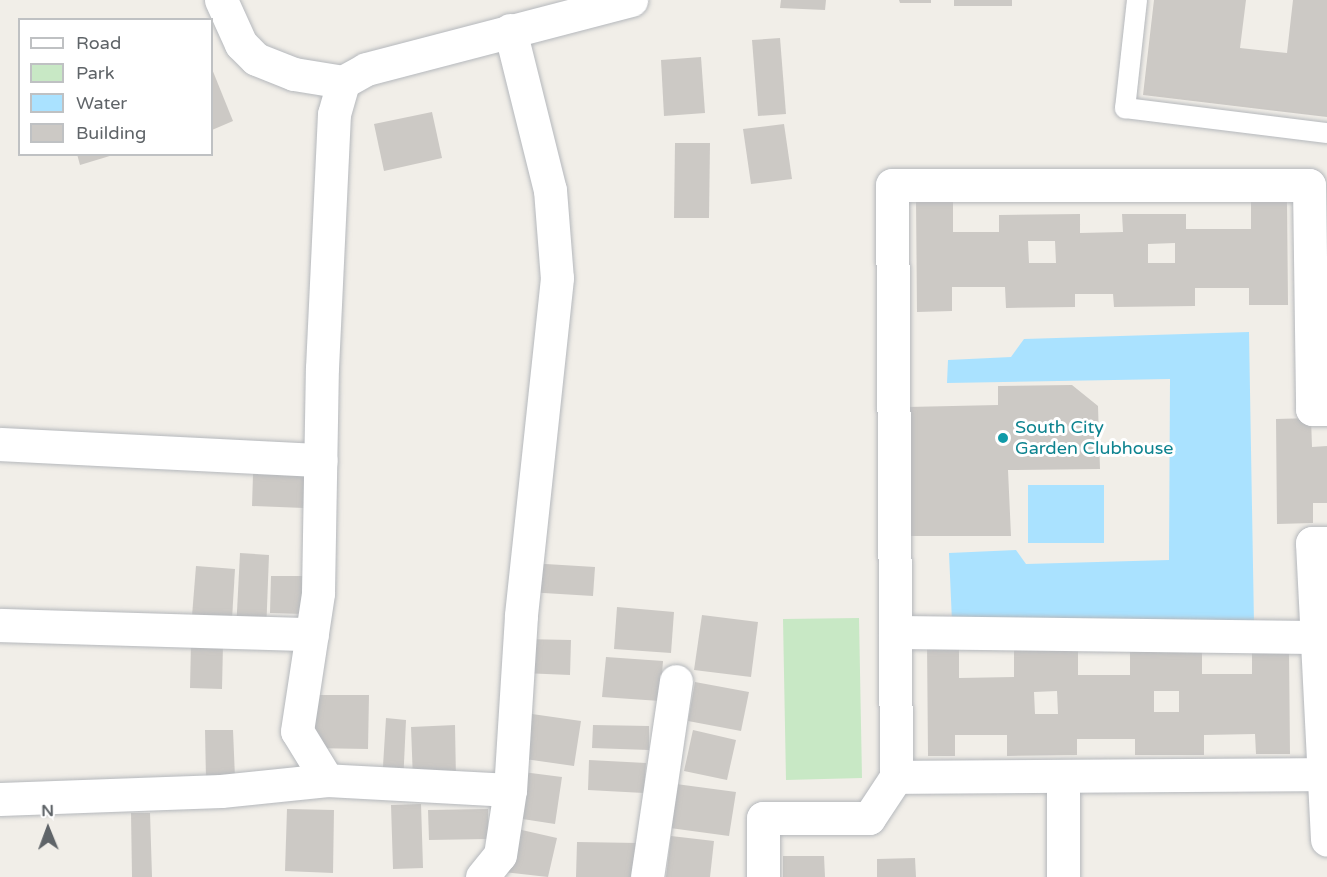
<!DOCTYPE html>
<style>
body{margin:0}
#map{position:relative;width:1327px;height:877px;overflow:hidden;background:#f1eee8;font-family:"Varela Round",sans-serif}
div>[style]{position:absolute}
.green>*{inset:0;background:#c8e8c5}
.water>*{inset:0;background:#aae2ff}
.building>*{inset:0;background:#ccc9c5}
.roads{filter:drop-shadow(0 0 2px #b5b8bc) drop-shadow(0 0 2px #b5b8bc)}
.service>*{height:20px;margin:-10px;padding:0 10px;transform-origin:10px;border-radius:10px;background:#fff}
.minor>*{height:33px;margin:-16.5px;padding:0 16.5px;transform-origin:16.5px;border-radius:16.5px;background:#fff}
.tertiary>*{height:33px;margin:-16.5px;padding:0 16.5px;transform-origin:16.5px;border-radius:16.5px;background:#fff}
.dots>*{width:16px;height:16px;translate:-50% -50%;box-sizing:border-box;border:3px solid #fff;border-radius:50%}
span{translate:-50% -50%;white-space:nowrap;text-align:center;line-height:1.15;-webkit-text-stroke:6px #fff;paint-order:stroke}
.culture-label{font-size:18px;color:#0d838f}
.left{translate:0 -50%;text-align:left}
.legend{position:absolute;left:18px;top:18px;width:195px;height:138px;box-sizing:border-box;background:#fff;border:2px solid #bfc1c3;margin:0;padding:8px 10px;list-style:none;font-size:18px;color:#5f6468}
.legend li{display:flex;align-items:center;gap:12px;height:30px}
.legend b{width:30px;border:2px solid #bfc1c3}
.north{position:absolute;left:18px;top:799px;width:60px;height:60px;-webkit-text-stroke:4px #fff;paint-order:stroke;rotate:359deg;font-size:16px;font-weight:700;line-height:24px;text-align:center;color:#5f6468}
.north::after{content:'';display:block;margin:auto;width:21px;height:27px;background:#5f6468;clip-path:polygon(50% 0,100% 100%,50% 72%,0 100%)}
</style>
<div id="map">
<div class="green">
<i style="clip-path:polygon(859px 618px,862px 778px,786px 780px,783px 619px)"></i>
</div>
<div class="water">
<i style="clip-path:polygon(1249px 332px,1254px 624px,952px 622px,949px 553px,1016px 550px,1026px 564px,1169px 560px,1170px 379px,947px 383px,948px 360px,1011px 357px,1024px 339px)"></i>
<i style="clip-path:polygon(1028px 485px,1104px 485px,1104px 543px,1028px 543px)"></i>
</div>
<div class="building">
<i style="clip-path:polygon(781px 0,826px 0,825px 10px,780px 8px)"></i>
<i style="clip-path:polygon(899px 0,931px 0,931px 3px,900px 3px)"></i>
<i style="clip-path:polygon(954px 0,1012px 0,1012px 6px,954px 6px)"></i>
<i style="clip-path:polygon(1154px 0,1246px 0,1240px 48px,1287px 53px,1293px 0,1327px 0,1327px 117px,1143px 95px)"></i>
<i style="clip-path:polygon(780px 38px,786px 114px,758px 116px,752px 40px)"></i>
<i style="clip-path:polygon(701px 57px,705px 113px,664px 116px,661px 60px)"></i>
<i style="clip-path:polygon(212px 69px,233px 121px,212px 130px)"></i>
<i style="clip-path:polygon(432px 112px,442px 158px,384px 171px,374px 124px)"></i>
<i style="clip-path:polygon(784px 124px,792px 179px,751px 184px,743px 129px)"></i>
<i style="clip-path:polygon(675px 143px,710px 143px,709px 218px,674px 218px)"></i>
<i style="clip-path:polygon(77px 154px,113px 154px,113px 155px,80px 165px)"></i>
<i style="clip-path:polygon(evenodd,953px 200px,953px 232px,999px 232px,999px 215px,1080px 214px,1080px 233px,1123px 232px,1122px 214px,1186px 214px,1186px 229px,1251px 229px,1251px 200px,1287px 200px,1288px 305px,1249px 305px,1249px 288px,1195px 288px,1195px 306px,1114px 307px,1113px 294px,1075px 294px,1075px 307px,1006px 308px,1005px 287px,952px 287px,952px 311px,917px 312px,916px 201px,953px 200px,1028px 241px,1055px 241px,1056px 263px,1029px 263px,1028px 241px,953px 200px,1175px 243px,1175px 263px,1148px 263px,1148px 244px,1175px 243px)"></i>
<i style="clip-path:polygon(1072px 385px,1098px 406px,1100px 469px,1008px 470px,1011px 536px,908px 536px,907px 407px,998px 405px,998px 386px)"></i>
<i style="clip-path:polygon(1311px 418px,1312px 447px,1327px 446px,1327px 503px,1313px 503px,1313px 523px,1277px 524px,1276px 419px)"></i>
<i style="clip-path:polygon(253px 474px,305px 476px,304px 508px,252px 506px)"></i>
<i style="clip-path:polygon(240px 553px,269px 555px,266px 633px,236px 631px)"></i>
<i style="clip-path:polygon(529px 563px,595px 567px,593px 596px,527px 592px)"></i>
<i style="clip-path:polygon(196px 566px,235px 569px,232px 619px,192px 616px)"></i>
<i style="clip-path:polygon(271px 576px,303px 576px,302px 614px,270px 613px)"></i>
<i style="clip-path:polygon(617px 607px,674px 612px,671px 653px,614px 649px)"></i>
<i style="clip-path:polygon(702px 615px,758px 622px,751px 677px,694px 670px)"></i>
<i style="clip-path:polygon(523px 639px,571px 640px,570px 675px,522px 673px)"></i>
<i style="clip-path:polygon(evenodd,959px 642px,959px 678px,1014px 677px,1014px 649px,1078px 649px,1078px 675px,1130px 675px,1130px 648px,1202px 648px,1202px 674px,1252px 674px,1252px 648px,1289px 648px,1290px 754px,1256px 754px,1255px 734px,1204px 735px,1204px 755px,1135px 755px,1135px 739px,1077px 739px,1077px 755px,1007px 756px,1007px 735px,955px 735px,955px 756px,928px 756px,927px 643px,959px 642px,1057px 691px,1058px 714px,1035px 714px,1034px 692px,1057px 691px,959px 642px,1154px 691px,1179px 691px,1179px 712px,1154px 712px,1154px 691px)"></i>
<i style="clip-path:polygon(191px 643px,223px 644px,222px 689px,190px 688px)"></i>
<i style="clip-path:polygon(606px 657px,663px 661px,660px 701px,602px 697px)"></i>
<i style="clip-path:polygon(695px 682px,749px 692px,741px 731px,688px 721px)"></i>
<i style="clip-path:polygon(311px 695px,369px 695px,368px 749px,310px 748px)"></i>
<i style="clip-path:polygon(525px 713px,581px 721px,574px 766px,518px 758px)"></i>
<i style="clip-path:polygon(386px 718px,406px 720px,403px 784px,382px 783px)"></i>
<i style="clip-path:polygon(455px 725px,456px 780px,413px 780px,411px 727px)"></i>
<i style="clip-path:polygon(593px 725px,649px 726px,649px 750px,592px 748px)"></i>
<i style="clip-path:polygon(205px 730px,233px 730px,235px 778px,206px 779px)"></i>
<i style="clip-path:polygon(693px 730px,736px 740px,727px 780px,684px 771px)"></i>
<i style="clip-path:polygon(589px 760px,646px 763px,644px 793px,588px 790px)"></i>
<i style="clip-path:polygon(523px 772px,562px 777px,555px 824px,516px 818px)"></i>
<i style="clip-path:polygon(676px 784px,736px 792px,729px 836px,670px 828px)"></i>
<i style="clip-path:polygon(421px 804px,423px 868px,393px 869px,391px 805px)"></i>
<i style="clip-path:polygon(287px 809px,334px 810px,333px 873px,285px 871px)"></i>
<i style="clip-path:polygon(488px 809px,488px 839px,429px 840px,428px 810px)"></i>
<i style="clip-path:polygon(131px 813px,150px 813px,152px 877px,132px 877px)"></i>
<i style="clip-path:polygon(513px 828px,557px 838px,548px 877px,503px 872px)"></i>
<i style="clip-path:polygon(671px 836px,714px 841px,710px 877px,666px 877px)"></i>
<i style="clip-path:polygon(577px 842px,638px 843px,638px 877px,576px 877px)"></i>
<i style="clip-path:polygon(783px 856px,824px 856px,825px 877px,783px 877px)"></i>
<i style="clip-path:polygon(915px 858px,916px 877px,877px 877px,877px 859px)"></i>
</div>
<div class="roads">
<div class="service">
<i style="left:1137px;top:0;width:109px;rotate:96.3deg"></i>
<i style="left:1125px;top:108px;width:204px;rotate:7.1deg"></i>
</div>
<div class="minor">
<i style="left:221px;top:0;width:48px;rotate:65.6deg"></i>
<i style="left:241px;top:44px;width:21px;rotate:45deg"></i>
<i style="left:256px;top:59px;width:41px;rotate:21.5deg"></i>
<i style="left:294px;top:74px;width:50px;rotate:9.3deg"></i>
<i style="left:510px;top:30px;width:165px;rotate:76deg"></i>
<i style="left:550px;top:190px;width:88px;rotate:85.5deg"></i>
<i style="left:557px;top:278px;width:340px;rotate:96.1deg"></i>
<i style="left:521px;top:616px;width:174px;rotate:93.6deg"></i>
<i style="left:0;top:444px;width:321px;rotate:2.9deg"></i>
<i style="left:1327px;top:543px;width:15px;rotate:180deg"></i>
<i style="left:1312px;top:543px;width:297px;rotate:87.1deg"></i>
<i style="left:0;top:625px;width:312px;rotate:1.7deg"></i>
<i style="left:895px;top:632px;width:421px;rotate:0.7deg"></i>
<i style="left:1063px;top:776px;width:101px;rotate:90deg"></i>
<i style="left:896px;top:777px;width:428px;rotate:-0.4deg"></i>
<i style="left:0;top:799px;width:221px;rotate:-2.1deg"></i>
<i style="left:221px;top:791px;width:107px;rotate:-5.9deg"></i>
<i style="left:647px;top:877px;width:198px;rotate:-81.6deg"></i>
<i style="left:763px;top:877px;width:59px;rotate:-90deg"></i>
<i style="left:763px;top:818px;width:106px"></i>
<i style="left:869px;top:818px;width:49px;rotate:-56.6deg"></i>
<i style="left:896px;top:777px;width:592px;rotate:-90.39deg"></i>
<i style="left:892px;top:185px;width:417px"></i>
<i style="left:1309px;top:185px;width:224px;rotate:89.2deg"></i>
<i style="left:1312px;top:409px;width:15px"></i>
</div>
<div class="tertiary">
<i style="left:482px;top:877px;width:28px;rotate:-51deg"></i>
<i style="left:500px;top:855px;width:66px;rotate:-81.3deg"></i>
<i style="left:510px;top:790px;width:183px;rotate:-176.9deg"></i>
<i style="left:327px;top:780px;width:57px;rotate:-121.5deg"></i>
<i style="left:297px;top:731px;width:140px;rotate:-81.3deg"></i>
<i style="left:318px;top:593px;width:225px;rotate:-89deg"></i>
<i style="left:322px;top:368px;width:254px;rotate:-87.3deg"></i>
<i style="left:334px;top:114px;width:33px;rotate:-74deg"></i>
<i style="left:343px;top:82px;width:26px;rotate:-29deg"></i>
<i style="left:366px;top:69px;width:274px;rotate:-14.6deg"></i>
</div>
</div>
<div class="dots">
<i style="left:1003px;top:438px;background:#0f9aa8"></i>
</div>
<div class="culture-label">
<span class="left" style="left:1015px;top:438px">South City<br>Garden Clubhouse</span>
</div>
<ul class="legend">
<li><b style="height:8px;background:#fff"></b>Road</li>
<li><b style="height:16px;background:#c8e8c5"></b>Park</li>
<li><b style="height:16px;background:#aae2ff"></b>Water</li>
<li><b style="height:16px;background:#ccc9c5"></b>Building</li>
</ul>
<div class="north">N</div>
</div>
